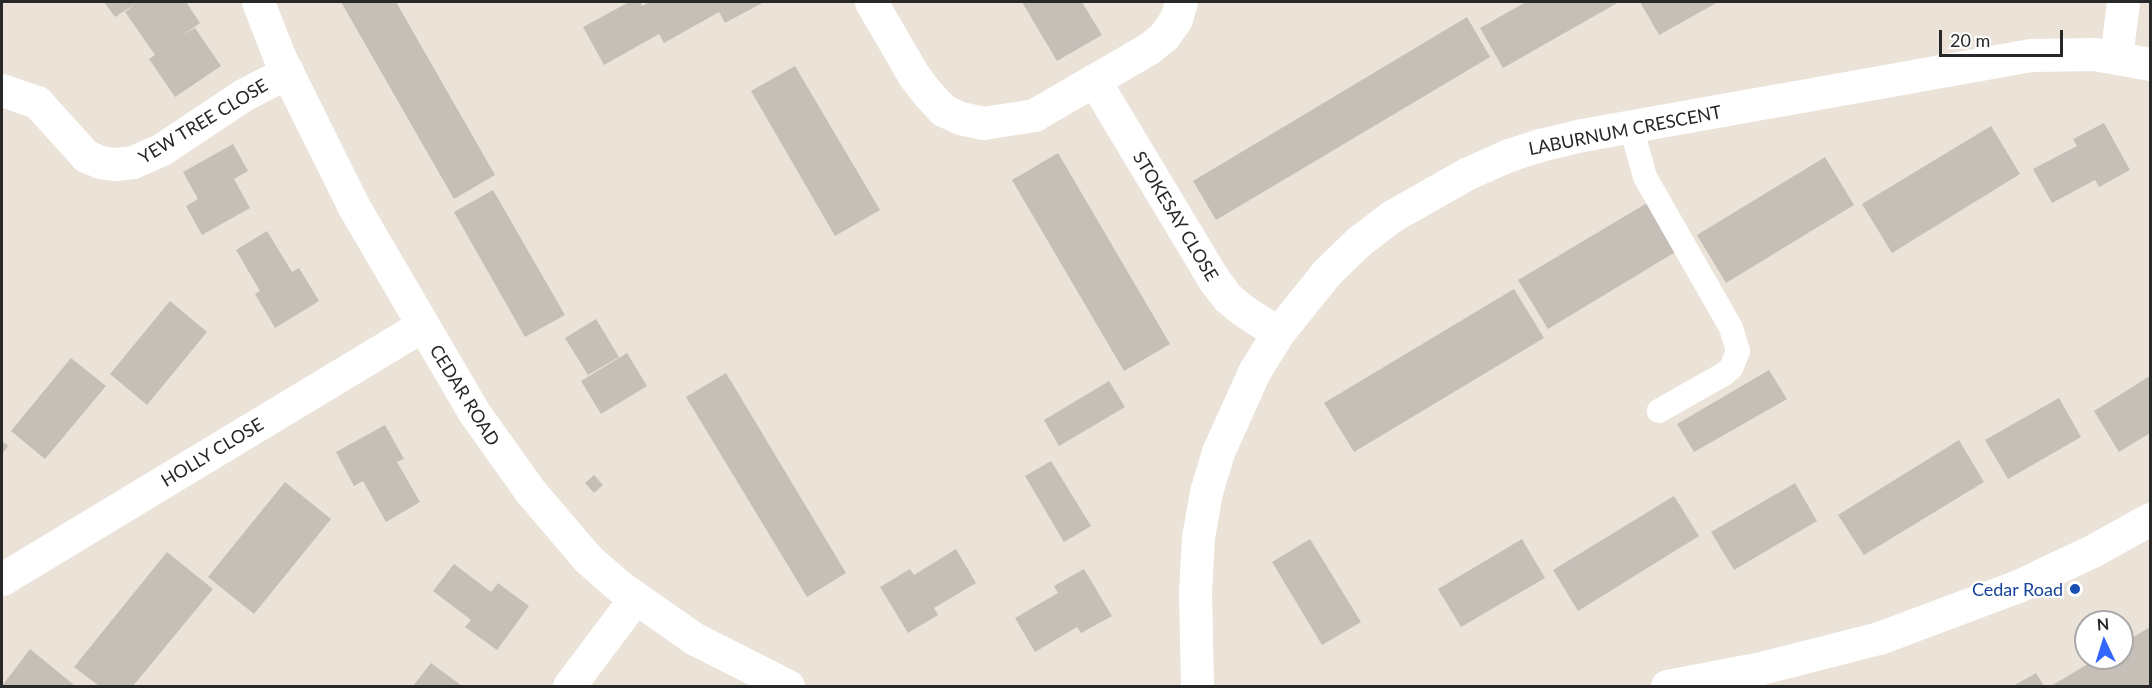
<!DOCTYPE html>
<style>
body{margin:0}
#map{position:relative;width:2152px;height:688px;overflow:hidden;background:#ebe2d8;font-family:Lato,sans-serif}
div>[style]{position:absolute}
.building>*{inset:0;background:#c6bfb8}
.service>*{height:24px;margin:-12px;padding:0 12px;transform-origin:12px;border-radius:12px;background:#fff}
.minor>*{height:33px;margin:-16.5px;padding:0 16.5px;transform-origin:16.5px;border-radius:16.5px;background:#fff}
.dots>*{width:16px;height:16px;translate:-50% -50%;box-sizing:border-box;border:3px solid #fff;border-radius:50%}
span{translate:-50% -50%;white-space:nowrap;text-align:center;line-height:1.15;-webkit-text-stroke:4.5px #fff;paint-order:stroke}
.street-label{font-size:18px;color:#282828}
.transit-label{font-size:18px;color:#164399}
.right{translate:-100% -50%;text-align:right}
.frame{position:absolute;inset:0;border:3px solid #282828;pointer-events:none}
.north{position:absolute;left:2074px;top:610px;width:60px;height:60px;box-sizing:border-box;background:#fff;border:2px solid #a9a9a9;border-radius:50%;rotate:356deg;font-size:16px;font-weight:700;line-height:24px;text-align:center;color:#282828}
.north::after{content:'';display:block;margin:auto;width:21px;height:27px;background:#3366fd;clip-path:polygon(50% 0,100% 100%,50% 72%,0 100%)}
.scale{position:absolute;left:1939px;top:30px;width:124px;height:27px;box-sizing:border-box;border:3px solid #282828;border-top:0;padding-left:8px;font-size:18px;line-height:21px;white-space:nowrap;color:#282828;-webkit-text-stroke:4px #fff;paint-order:stroke}
</style>
<div id="map">
<div class="building">
<i style="clip-path:polygon(104px 2px,186px 2px,200px 23px,183px 35px,195px 28px,221px 66px,175px 97px,149px 59px,155px 55px,125px 12px,135px 4px,115px 17px)"></i>
<i style="clip-path:polygon(341px 2px,396px 2px,495px 175px,454px 199px)"></i>
<i style="clip-path:polygon(629px 2px,640px 2px,642px 6px,650px 2px,764px 2px,725px 23px,719px 12px,664px 43px,659px 34px,604px 65px,583px 27px)"></i>
<i style="clip-path:polygon(1022px 2px,1082px 2px,1102px 35px,1057px 61px)"></i>
<i style="clip-path:polygon(1526px 2px,1619px 2px,1503px 68px,1480px 28px)"></i>
<i style="clip-path:polygon(1640px 2px,1718px 2px,1659px 35px)"></i>
<i style="clip-path:polygon(1467px 17px,1490px 57px,1216px 220px,1193px 181px)"></i>
<i style="clip-path:polygon(795px 66px,880px 210px,835px 236px,751px 91px)"></i>
<i style="clip-path:polygon(2104px 123px,2130px 170px,2099px 187px,2095px 180px,2052px 203px,2033px 169px,2077px 146px,2073px 139px)"></i>
<i style="clip-path:polygon(1991px 126px,2020px 174px,1892px 253px,1862px 204px)"></i>
<i style="clip-path:polygon(233px 144px,248px 171px,234px 179px,250px 208px,202px 235px,186px 206px,198px 199px,183px 172px)"></i>
<i style="clip-path:polygon(1058px 153px,1170px 344px,1124px 371px,1012px 180px)"></i>
<i style="clip-path:polygon(1825px 157px,1854px 205px,1726px 283px,1697px 235px)"></i>
<i style="clip-path:polygon(493px 190px,565px 315px,525px 337px,454px 212px)"></i>
<i style="clip-path:polygon(1647px 203px,1677px 251px,1548px 329px,1518px 280px)"></i>
<i style="clip-path:polygon(267px 231px,292px 272px,299px 268px,319px 301px,275px 328px,255px 294px,260px 291px,236px 250px)"></i>
<i style="clip-path:polygon(1514px 289px,1544px 338px,1354px 452px,1324px 403px)"></i>
<i style="clip-path:polygon(170px 301px,207px 332px,147px 405px,110px 374px)"></i>
<i style="clip-path:polygon(596px 319px,619px 357px,588px 375px,565px 338px)"></i>
<i style="clip-path:polygon(627px 353px,647px 386px,601px 414px,581px 381px)"></i>
<i style="clip-path:polygon(71px 358px,106px 386px,45px 459px,11px 431px)"></i>
<i style="clip-path:polygon(1769px 370px,1787px 399px,1694px 452px,1677px 424px)"></i>
<i style="clip-path:polygon(726px 373px,846px 573px,807px 597px,686px 397px)"></i>
<i style="clip-path:polygon(2150px 376px,2150px 433px,2119px 452px,2094px 411px)"></i>
<i style="clip-path:polygon(1109px 381px,1125px 407px,1059px 446px,1044px 420px)"></i>
<i style="clip-path:polygon(2059px 398px,2081px 437px,2008px 479px,1985px 440px)"></i>
<i style="clip-path:polygon(385px 425px,404px 459px,397px 462px,420px 502px,386px 522px,363px 481px,354px 486px,336px 452px)"></i>
<i style="clip-path:polygon(1959px 440px,1984px 482px,1864px 555px,1838px 515px)"></i>
<i style="clip-path:polygon(2px 441px,8px 446px,2px 454px)"></i>
<i style="clip-path:polygon(1051px 461px,1091px 526px,1064px 542px,1025px 476px)"></i>
<i style="clip-path:polygon(594px 475px,603px 485px,594px 493px,585px 483px)"></i>
<i style="clip-path:polygon(285px 482px,331px 519px,254px 614px,208px 577px)"></i>
<i style="clip-path:polygon(1795px 483px,1817px 521px,1734px 570px,1711px 532px)"></i>
<i style="clip-path:polygon(1674px 496px,1699px 536px,1578px 611px,1553px 570px)"></i>
<i style="clip-path:polygon(1310px 539px,1361px 622px,1322px 645px,1272px 562px)"></i>
<i style="clip-path:polygon(1522px 539px,1545px 578px,1461px 627px,1438px 589px)"></i>
<i style="clip-path:polygon(956px 549px,976px 583px,934px 608px,938px 615px,908px 633px,880px 587px,910px 569px,914px 575px)"></i>
<i style="clip-path:polygon(167px 552px,213px 589px,133px 686px,99px 686px,74px 667px)"></i>
<i style="clip-path:polygon(454px 564px,491px 592px,498px 583px,529px 606px,497px 650px,465px 627px,471px 620px,433px 591px)"></i>
<i style="clip-path:polygon(1084px 569px,1112px 616px,1081px 633px,1077px 627px,1035px 652px,1015px 618px,1058px 593px,1054px 586px)"></i>
<i style="clip-path:polygon(2150px 627px,2150px 686px,2051px 686px,2098px 658px,2122px 658px,2122px 644px)"></i>
<i style="clip-path:polygon(30px 649px,74px 685px,73px 686px,2px 686px)"></i>
<i style="clip-path:polygon(431px 663px,462px 686px,413px 686px)"></i>
<i style="clip-path:polygon(2036px 673px,2044px 686px,2013px 686px)"></i>
</div>
<div class="service">
<i style="left:1631px;top:126px;width:53px;rotate:74.6deg"></i>
<i style="left:1645px;top:177px;width:174px;rotate:60.3deg"></i>
<i style="left:1731px;top:328px;width:24px;rotate:73deg"></i>
<i style="left:1738px;top:351px;width:18px;rotate:112deg"></i>
<i style="left:1731px;top:368px;width:9px;rotate:139deg"></i>
<i style="left:1724px;top:374px;width:75px;rotate:150.4deg"></i>
</div>
<div class="minor">
<i style="left:258px;top:2px;width:58px;rotate:68.7deg"></i>
<i style="left:279px;top:56px;width:169px;rotate:63.6deg"></i>
<i style="left:354px;top:207px;width:236px;rotate:59.7deg"></i>
<i style="left:473px;top:411px;width:98px;rotate:54.5deg"></i>
<i style="left:530px;top:491px;width:89px;rotate:49.5deg"></i>
<i style="left:588px;top:559px;width:41px;rotate:41.1deg"></i>
<i style="left:619px;top:586px;width:93px;rotate:34.9deg"></i>
<i style="left:695px;top:639px;width:104px;rotate:26.8deg"></i>
<i style="left:871px;top:2px;width:86px;rotate:59.8deg"></i>
<i style="left:914px;top:76px;width:23px;rotate:52deg"></i>
<i style="left:928px;top:94px;width:22px;rotate:47deg"></i>
<i style="left:943px;top:110px;width:19px;rotate:25deg"></i>
<i style="left:960px;top:118px;width:24px;rotate:12deg"></i>
<i style="left:983px;top:123px;width:52px;rotate:-8.9deg"></i>
<i style="left:1034px;top:115px;width:132px;rotate:-30.1deg"></i>
<i style="left:1148px;top:49px;width:21px;rotate:-39deg"></i>
<i style="left:1164px;top:36px;width:21px;rotate:-55deg"></i>
<i style="left:1176px;top:19px;width:18px;rotate:-74deg"></i>
<i style="left:2116px;top:57px;width:55px;rotate:-82.7deg"></i>
<i style="left:1094px;top:80px;width:235px;rotate:59deg"></i>
<i style="left:1215px;top:281px;width:21px;rotate:53deg"></i>
<i style="left:1228px;top:298px;width:21px;rotate:39deg"></i>
<i style="left:1244px;top:311px;width:40px;rotate:32.9deg"></i>
<i style="left:2px;top:90px;width:37px;rotate:19deg"></i>
<i style="left:37px;top:102px;width:73px;rotate:47.8deg"></i>
<i style="left:86px;top:156px;width:15px;rotate:23deg"></i>
<i style="left:100px;top:162px;width:15px;rotate:8deg"></i>
<i style="left:115px;top:164px;width:18px;rotate:-6deg"></i>
<i style="left:133px;top:162px;width:32px;rotate:-24deg"></i>
<i style="left:162px;top:149px;width:97px;rotate:-33.7deg"></i>
<i style="left:243px;top:95px;width:50px;rotate:-27.6deg"></i>
<i style="left:2px;top:579px;width:490px;rotate:-31.1deg"></i>
<i style="left:569px;top:686px;width:110px;rotate:-53.1deg"></i>
<i style="left:1197px;top:686px;width:94px;rotate:-91.2deg"></i>
<i style="left:1195px;top:592px;width:55px;rotate:-86.9deg"></i>
<i style="left:1198px;top:537px;width:46px;rotate:-79.9deg"></i>
<i style="left:1206px;top:492px;width:42px;rotate:-73.3deg"></i>
<i style="left:1218px;top:452px;width:88px;rotate:-65.8deg"></i>
<i style="left:1254px;top:372px;width:46px;rotate:-58.4deg"></i>
<i style="left:1278px;top:333px;width:78px;rotate:-51.2deg"></i>
<i style="left:1327px;top:272px;width:43px;rotate:-44.1deg"></i>
<i style="left:1358px;top:242px;width:43px;rotate:-37.4deg"></i>
<i style="left:1392px;top:216px;width:87px;rotate:-29.5deg"></i>
<i style="left:1468px;top:173px;width:45px;rotate:-23.7deg"></i>
<i style="left:1509px;top:155px;width:33px;rotate:-18deg"></i>
<i style="left:1540px;top:145px;width:43px;rotate:-13.4deg"></i>
<i style="left:1582px;top:135px;width:457px;rotate:-10.1deg"></i>
<i style="left:2032px;top:55px;width:62px;rotate:-0.9deg"></i>
<i style="left:2094px;top:54px;width:57px;rotate:10.1deg"></i>
<i style="left:1667px;top:686px;width:96px;rotate:-10.8deg"></i>
<i style="left:1761px;top:668px;width:122px;rotate:-14.3deg"></i>
<i style="left:1879px;top:638px;width:148px;rotate:-20.5deg"></i>
<i style="left:2018px;top:586px;width:84px;rotate:-25.3deg"></i>
<i style="left:2094px;top:550px;width:64px;rotate:-29deg"></i>
</div>
<div class="dots">
<i style="left:2075px;top:589px;background:#1a4fb4"></i>
</div>
<div class="street-label">
<span style="left:203px;top:121px;rotate:-31deg">YEW TREE CLOSE</span>
<span style="left:1625px;top:130px;rotate:-11deg">LABURNUM CRESCENT</span>
<span style="left:1176px;top:216px;rotate:59deg">STOKESAY CLOSE</span>
<span style="left:465px;top:395px;rotate:58deg">CEDAR ROAD</span>
<span style="left:212px;top:452px;rotate:-31deg">HOLLY CLOSE</span>
</div>
<div class="transit-label">
<span class="right" style="left:2063px;top:589px">Cedar Road</span>
</div>
<div class="frame"></div>
<div class="north">N</div>
<div class="scale">20 m</div>
</div>
